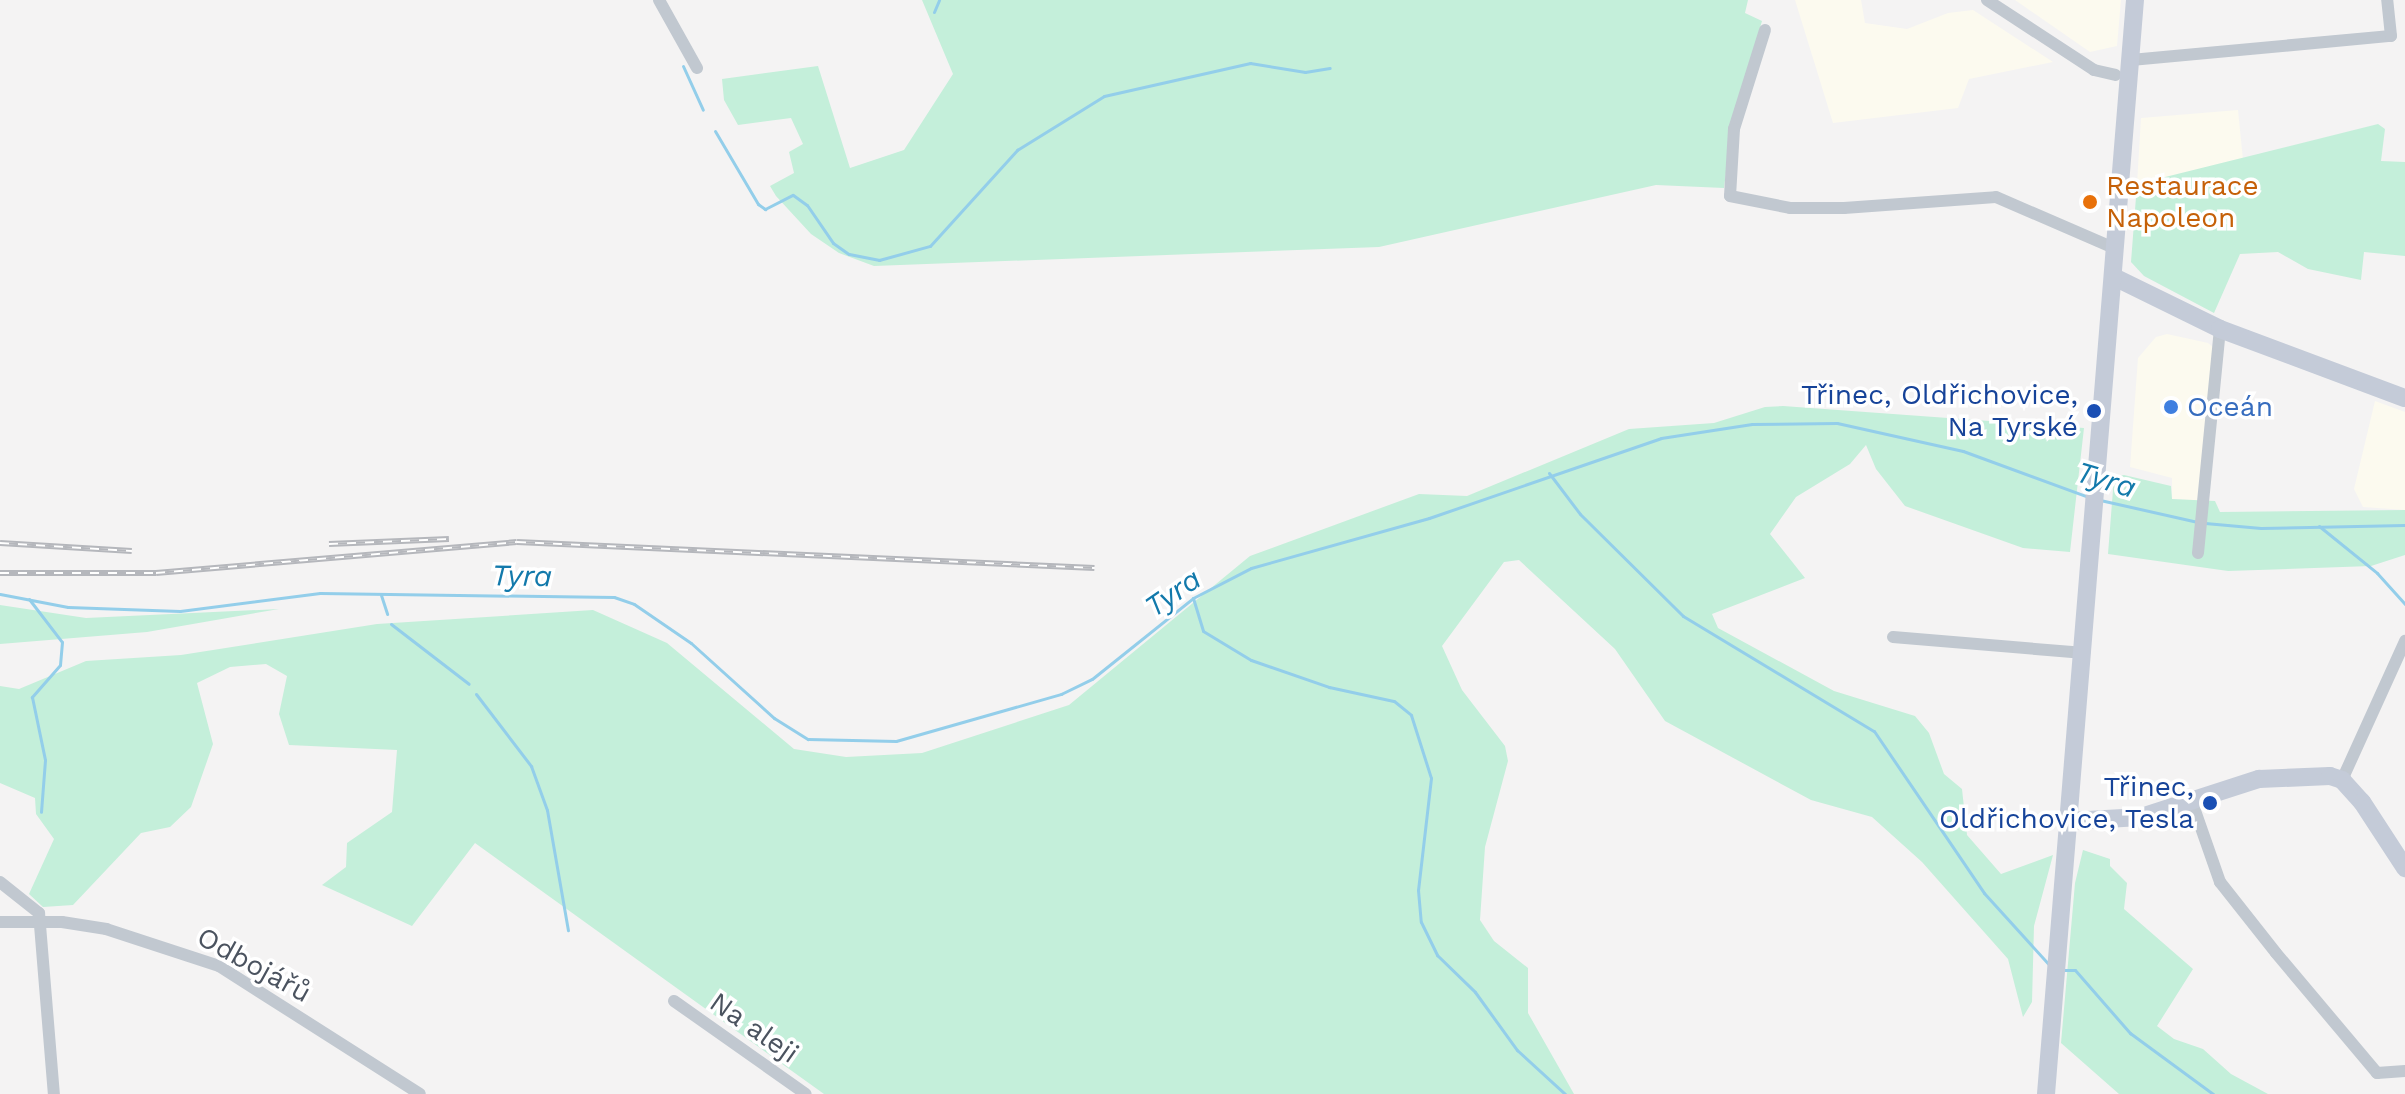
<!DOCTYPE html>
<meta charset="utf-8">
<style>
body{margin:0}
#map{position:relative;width:2405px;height:1094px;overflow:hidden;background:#f4f3f3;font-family:"Work Sans",sans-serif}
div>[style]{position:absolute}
.commercial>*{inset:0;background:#fcfaef}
.green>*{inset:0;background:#c4efda}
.stream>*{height:3px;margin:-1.5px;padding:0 1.5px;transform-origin:1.5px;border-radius:1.5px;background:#93ceea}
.street>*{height:12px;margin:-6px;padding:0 6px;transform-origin:6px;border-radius:6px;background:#c1c8d0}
.secondary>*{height:18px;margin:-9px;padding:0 9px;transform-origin:9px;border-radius:9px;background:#c4cbd8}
.rail>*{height:6px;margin-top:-3px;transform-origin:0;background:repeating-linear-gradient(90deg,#fff 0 9px,#b5b7bc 0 18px);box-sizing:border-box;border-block:2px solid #b5b7bc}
.dots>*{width:22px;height:22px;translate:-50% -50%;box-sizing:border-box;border:4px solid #fff;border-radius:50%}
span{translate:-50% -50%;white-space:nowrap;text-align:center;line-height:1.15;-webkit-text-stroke:7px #fff;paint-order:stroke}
.food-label{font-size:28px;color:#c56008}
.left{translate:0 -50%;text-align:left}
.transit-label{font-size:28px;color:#164399}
.right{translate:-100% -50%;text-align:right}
.shop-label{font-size:28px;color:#366cbe}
.street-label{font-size:28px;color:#4b535f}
.water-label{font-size:30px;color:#1279ab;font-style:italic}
</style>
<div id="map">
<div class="commercial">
<i style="clip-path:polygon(1795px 0,1861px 0,1865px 23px,1907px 29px,1948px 13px,1973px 10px,2053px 62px,1969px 79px,1958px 108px,1833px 123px)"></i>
<i style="clip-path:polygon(2015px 0,2121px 0,2117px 46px,2090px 52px)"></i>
<i style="clip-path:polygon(2238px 110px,2243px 160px,2137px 184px,2141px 118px)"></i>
<i style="clip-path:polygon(2167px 334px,2208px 343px,2219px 352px,2206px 501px,2172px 499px,2172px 478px,2130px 467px,2138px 358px,2156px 337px)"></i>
<i style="clip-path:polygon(2375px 401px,2405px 412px,2405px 510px,2363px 507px,2354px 489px)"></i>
</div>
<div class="green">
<i style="clip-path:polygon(922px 0,1748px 0,1745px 13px,1762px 21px,1733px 119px,1724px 188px,1656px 185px,1379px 247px,874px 266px,839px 253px,811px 234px,776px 196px,770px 186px,794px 173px,789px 152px,803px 144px,791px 118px,738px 125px,724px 100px,722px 79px,818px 66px,850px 168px,904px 150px,953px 74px)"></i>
<i style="clip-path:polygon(2378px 124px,2385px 129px,2381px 161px,2405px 162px,2405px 256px,2364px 252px,2361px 280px,2308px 269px,2278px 252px,2240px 254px,2214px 313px,2144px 276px,2131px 262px,2137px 184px)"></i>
<i style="clip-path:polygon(1783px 406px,2084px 428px,2070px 552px,2023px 548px,1905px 506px,1876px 469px,1866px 445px,1850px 464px,1796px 497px,1770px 534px,1805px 578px,1712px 614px,1718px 628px,1834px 691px,1915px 716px,1929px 733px,1944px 774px,1962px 789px,1967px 835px,2001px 874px,2053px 855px,2034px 926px,2032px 1002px,2023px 1017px,2008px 959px,1922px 862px,1872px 817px,1811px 800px,1665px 721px,1615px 649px,1519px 560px,1504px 562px,1442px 646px,1462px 690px,1505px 746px,1508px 761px,1485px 847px,1480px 920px,1494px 941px,1528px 968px,1528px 1013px,1574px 1094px,824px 1094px,475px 843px,412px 926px,322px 885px,346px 867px,347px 843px,392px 812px,397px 750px,289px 745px,279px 714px,287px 676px,266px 664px,230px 667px,197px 683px,213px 744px,191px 807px,170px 827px,141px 833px,73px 905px,43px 907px,29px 894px,54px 839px,36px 814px,35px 798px,0 783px,0 686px,19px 689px,86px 661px,181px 655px,377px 624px,593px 610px,667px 643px,794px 749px,846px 757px,922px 753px,1069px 705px,1250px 556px,1419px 494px,1467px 496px,1629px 429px,1714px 423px,1765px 407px)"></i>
<i style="clip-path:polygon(2124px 475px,2171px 486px,2172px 499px,2215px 501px,2220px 512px,2405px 510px,2405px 555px,2371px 566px,2228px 571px,2108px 554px,2114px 477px)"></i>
<i style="clip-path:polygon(0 605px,86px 618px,279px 609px,147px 632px,0 644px)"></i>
<i style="clip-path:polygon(2083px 850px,2110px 859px,2110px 866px,2127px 883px,2124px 909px,2193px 969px,2157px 1026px,2174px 1039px,2203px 1049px,2231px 1074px,2268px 1094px,2119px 1094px,2061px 1043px,2075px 883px)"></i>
</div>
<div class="stream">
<i style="left:934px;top:12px;width:13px;rotate:-67deg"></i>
<i style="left:683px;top:66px;width:48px;rotate:65.6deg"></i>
<i style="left:715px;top:131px;width:85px;rotate:59.5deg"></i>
<i style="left:758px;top:204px;width:9px;rotate:36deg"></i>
<i style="left:765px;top:209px;width:31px;rotate:-27deg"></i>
<i style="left:793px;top:195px;width:17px;rotate:36deg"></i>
<i style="left:807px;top:205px;width:46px;rotate:55.6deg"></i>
<i style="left:833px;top:243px;width:19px;rotate:35deg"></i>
<i style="left:849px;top:254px;width:31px;rotate:11deg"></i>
<i style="left:879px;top:260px;width:53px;rotate:-15.4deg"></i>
<i style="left:930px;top:246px;width:130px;rotate:-47.8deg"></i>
<i style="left:1017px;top:150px;width:102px;rotate:-31.8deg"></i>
<i style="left:1104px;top:96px;width:150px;rotate:-12.7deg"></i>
<i style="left:1250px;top:63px;width:56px;rotate:9.3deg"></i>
<i style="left:1305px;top:72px;width:25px;rotate:-9deg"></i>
<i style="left:1549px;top:473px;width:51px;rotate:52.9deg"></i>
<i style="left:1580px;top:514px;width:145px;rotate:44.7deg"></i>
<i style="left:1683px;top:616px;width:223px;rotate:31.1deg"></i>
<i style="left:1874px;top:731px;width:196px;rotate:55.8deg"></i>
<i style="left:1984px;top:893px;width:100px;rotate:47.8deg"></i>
<i style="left:2100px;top:500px;width:100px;rotate:12.7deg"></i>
<i style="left:2205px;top:523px;width:56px;rotate:5.1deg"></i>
<i style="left:2261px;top:528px;width:144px;rotate:-1.2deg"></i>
<i style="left:2319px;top:526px;width:75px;rotate:39deg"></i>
<i style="left:2377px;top:573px;width:42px;rotate:47.9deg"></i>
<i style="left:0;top:594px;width:69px;rotate:10.8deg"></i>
<i style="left:68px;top:607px;width:112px;rotate:2deg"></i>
<i style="left:180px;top:611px;width:141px;rotate:-7.3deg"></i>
<i style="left:320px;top:593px;width:294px;rotate:0.8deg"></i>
<i style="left:614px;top:597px;width:21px;rotate:19deg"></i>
<i style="left:634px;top:604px;width:69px;rotate:34.4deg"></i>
<i style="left:691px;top:643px;width:112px;rotate:42.1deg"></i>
<i style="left:774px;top:718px;width:40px;rotate:32deg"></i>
<i style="left:808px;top:739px;width:88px;rotate:1.3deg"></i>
<i style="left:896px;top:741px;width:172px;rotate:-15.9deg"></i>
<i style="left:1061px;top:694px;width:34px;rotate:-26deg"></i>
<i style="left:1092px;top:679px;width:129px;rotate:-38.7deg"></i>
<i style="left:1193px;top:598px;width:65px;rotate:-27.3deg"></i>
<i style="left:1251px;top:568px;width:185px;rotate:-15.7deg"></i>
<i style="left:1429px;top:518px;width:245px;rotate:-19deg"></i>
<i style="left:1661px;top:438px;width:92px;rotate:-8.7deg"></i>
<i style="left:1752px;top:424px;width:85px;rotate:-0.7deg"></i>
<i style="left:1837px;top:423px;width:129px;rotate:12.5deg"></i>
<i style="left:1963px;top:451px;width:134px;rotate:20.1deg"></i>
<i style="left:381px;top:595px;width:20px;rotate:72deg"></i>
<i style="left:1193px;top:598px;width:34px;rotate:73deg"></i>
<i style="left:1203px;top:631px;width:56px;rotate:31.1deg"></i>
<i style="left:1251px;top:660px;width:83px;rotate:19.1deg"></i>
<i style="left:1329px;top:687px;width:66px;rotate:12.2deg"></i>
<i style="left:1394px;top:701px;width:22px;rotate:39deg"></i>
<i style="left:1411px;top:715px;width:66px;rotate:72.4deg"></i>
<i style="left:1431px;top:778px;width:113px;rotate:96.6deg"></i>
<i style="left:1418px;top:890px;width:32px;rotate:85deg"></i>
<i style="left:1421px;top:922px;width:37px;rotate:64deg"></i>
<i style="left:1437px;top:955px;width:53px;rotate:44.2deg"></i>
<i style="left:1475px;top:992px;width:72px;rotate:54.1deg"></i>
<i style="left:1517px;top:1050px;width:65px;rotate:42.5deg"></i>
<i style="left:29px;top:599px;width:54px;rotate:52.5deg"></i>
<i style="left:62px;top:642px;width:23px;rotate:95deg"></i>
<i style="left:60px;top:665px;width:43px;rotate:131.2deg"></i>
<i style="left:32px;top:697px;width:64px;rotate:78.3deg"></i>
<i style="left:45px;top:760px;width:52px;rotate:94.4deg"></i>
<i style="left:391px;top:624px;width:98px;rotate:37.6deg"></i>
<i style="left:476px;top:694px;width:91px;rotate:52.6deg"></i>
<i style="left:531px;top:766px;width:47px;rotate:70deg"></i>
<i style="left:547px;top:810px;width:122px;rotate:80.1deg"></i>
<i style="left:2061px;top:970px;width:14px"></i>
<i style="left:2075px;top:970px;width:84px;rotate:48.9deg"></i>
<i style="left:2130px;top:1033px;width:103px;rotate:36.3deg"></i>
</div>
<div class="street">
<i style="left:659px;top:0;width:78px;rotate:60.8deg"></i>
<i style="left:1987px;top:0;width:128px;rotate:33.2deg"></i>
<i style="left:2094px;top:70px;width:22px;rotate:13deg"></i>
<i style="left:1765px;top:30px;width:104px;rotate:107.4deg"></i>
<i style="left:1734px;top:129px;width:67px;rotate:93.4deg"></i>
<i style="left:1730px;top:196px;width:61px;rotate:11.3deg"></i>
<i style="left:1790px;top:208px;width:54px"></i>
<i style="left:1844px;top:208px;width:152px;rotate:-4.1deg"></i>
<i style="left:1996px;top:197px;width:131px;rotate:23.4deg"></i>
<i style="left:2131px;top:60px;width:261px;rotate:-5.3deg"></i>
<i style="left:2391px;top:36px;width:36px;rotate:-96deg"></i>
<i style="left:2198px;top:553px;width:225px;rotate:-84.4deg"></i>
<i style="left:1893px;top:637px;width:192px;rotate:4.8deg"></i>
<i style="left:2342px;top:780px;width:153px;rotate:-65.6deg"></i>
<i style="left:2192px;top:802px;width:85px;rotate:70.7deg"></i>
<i style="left:2220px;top:882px;width:90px;rotate:51.7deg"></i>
<i style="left:2276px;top:953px;width:157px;rotate:49.9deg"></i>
<i style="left:2377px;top:1073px;width:28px;rotate:-4deg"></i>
<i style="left:0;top:882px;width:50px;rotate:38.5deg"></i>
<i style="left:39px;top:913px;width:182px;rotate:85.3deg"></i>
<i style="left:0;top:922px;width:62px"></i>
<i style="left:62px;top:922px;width:45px;rotate:9deg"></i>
<i style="left:106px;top:929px;width:119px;rotate:18.1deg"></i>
<i style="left:219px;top:966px;width:238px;rotate:32.5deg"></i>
<i style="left:674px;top:1001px;width:161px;rotate:35.2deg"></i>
</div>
<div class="secondary">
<i style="left:2114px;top:277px;width:118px;rotate:26.1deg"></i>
<i style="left:2220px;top:329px;width:197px;rotate:20.5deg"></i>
<i style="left:2070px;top:821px;width:71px;rotate:-3.2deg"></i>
<i style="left:2141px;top:817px;width:124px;rotate:-17.9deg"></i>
<i style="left:2259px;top:779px;width:71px;rotate:-2.4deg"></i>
<i style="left:2330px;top:776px;width:13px;rotate:18deg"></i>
<i style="left:2342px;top:780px;width:30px;rotate:48deg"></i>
<i style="left:2362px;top:802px;width:79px;rotate:56.9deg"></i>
<i style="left:2046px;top:1094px;width:1098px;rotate:-85.35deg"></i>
</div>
<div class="rail">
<i style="left:0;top:543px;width:132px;rotate:3.5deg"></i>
<i style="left:329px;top:544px;width:120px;rotate:-2.4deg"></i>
<i style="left:0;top:573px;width:156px"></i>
<i style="left:156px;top:573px;width:362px;rotate:-4.9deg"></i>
<i style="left:517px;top:542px;width:578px;rotate:2.58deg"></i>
</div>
<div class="dots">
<i style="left:2090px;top:202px;background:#e8710a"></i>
<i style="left:2171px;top:407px;background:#3f7fe0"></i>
<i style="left:2094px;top:411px;background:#1a4fb4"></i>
<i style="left:2210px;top:803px;background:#1a4fb4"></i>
</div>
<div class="food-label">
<span class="left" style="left:2106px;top:202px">Restaurace<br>Napoleon</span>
</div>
<div class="transit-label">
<span class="right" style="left:2078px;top:411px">Třinec, Oldřichovice,<br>Na Tyrské</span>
<span class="right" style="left:2194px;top:803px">Třinec,<br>Oldřichovice, Tesla</span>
</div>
<div class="shop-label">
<span class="left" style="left:2187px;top:407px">Oceán</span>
</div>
<div class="street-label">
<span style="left:254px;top:965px;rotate:29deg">Odbojářů</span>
<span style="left:754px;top:1028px;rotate:35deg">Na aleji</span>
</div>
<div class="water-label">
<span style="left:2106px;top:480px;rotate:17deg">Tyra</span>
<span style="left:522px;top:576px;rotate:1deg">Tyra</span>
<span style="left:1173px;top:593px;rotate:-35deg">Tyra</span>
</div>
</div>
